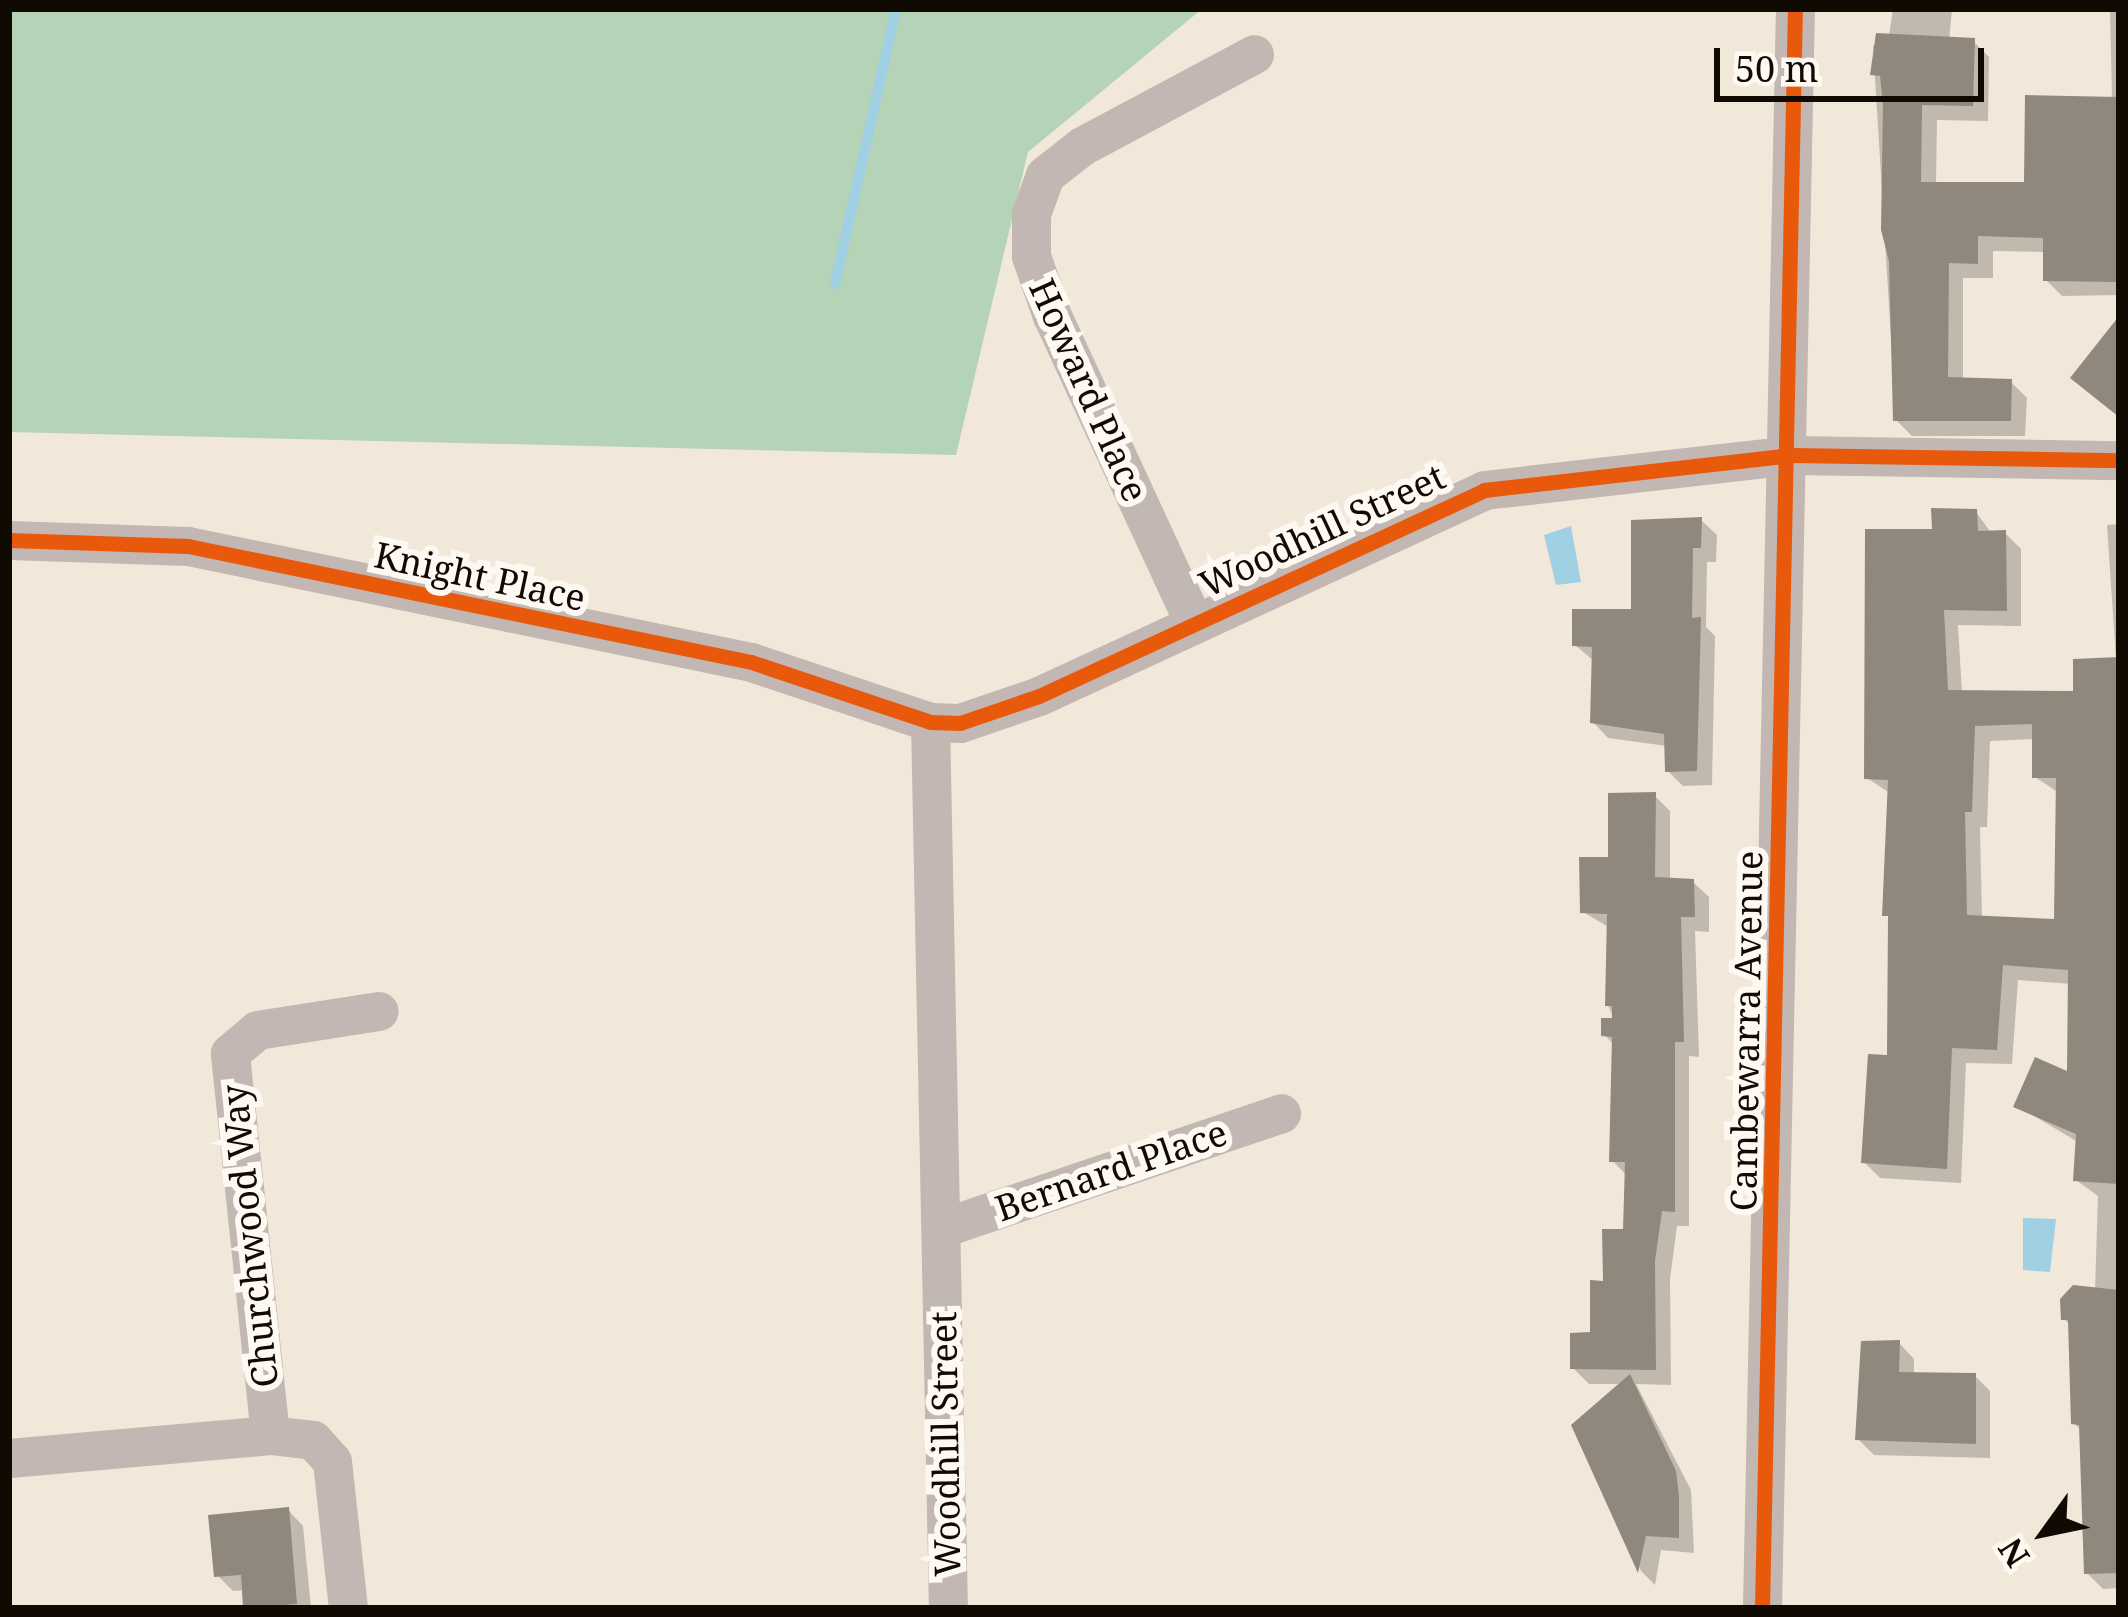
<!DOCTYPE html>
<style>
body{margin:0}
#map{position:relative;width:2128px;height:1617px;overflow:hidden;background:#f2e8da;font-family:"Noto Serif",serif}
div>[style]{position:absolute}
.forest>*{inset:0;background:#b5d3b6}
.water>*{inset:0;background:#9fd0e3}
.shadow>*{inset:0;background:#0003}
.stream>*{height:10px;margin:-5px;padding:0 5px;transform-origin:5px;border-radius:5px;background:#9fd0e3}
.building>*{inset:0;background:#90887c}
.street>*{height:39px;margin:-19.5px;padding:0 19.5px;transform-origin:19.5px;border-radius:19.5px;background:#c2b7b2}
.cycleway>*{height:15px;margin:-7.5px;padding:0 7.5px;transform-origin:7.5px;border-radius:7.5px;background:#e8590c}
span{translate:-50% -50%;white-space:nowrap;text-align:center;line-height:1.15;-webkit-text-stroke:12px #fdf8f2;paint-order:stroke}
.street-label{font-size:36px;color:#110a02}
.frame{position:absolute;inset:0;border:12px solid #110a02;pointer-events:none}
.north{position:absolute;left:1984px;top:1473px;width:120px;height:120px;-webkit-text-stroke:9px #fdf8f2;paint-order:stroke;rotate:237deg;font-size:33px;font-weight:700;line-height:48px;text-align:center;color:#110a02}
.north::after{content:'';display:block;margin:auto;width:42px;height:54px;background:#110a02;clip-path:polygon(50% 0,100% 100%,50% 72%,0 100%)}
.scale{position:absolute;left:1714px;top:48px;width:270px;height:54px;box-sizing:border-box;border:6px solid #110a02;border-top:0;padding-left:15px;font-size:36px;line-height:42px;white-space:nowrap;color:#110a02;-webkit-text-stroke:9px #fdf8f2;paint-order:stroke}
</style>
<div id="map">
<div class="forest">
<i style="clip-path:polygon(9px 9px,1202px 9px,1028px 152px,956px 455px,9px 432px)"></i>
</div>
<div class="water">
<i style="clip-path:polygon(1571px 526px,1581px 582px,1556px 585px,1544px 535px)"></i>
<i style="clip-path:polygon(2023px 1218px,2056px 1219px,2050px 1272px,2023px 1270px)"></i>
</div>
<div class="shadow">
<i style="clip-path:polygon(1893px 9px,1952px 9px,1949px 41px,1973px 41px,1989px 57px,1988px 121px,1937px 120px,1936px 185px,2027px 185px,2112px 100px,2110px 9px,2119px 9px,2119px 295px,2062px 296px,2046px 280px,2046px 252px,1993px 251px,1993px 278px,1963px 278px,1963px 381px,2011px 382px,2027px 398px,2025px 436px,1912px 436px,1896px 420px,1873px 46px,1889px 36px)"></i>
<i style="clip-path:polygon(evenodd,1976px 512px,1992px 534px,2005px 533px,2021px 549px,2021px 626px,1958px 625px,1962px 693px,2076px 694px,2116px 660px,2107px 525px,2119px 524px,2119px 1588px,2103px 1589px,2087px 1573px,2082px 1431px,2074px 1423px,2071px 1326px,2064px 1319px,2095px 1290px,2098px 1196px,2076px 1180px,2078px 1142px,2017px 1106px,2070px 1076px,2071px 984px,2018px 980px,2012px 1064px,1966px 1063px,1961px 1183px,1880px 1178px,1864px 1162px,1890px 1058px,1891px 794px,1867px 778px,1935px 532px,1976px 512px,2035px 739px,2035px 777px,2059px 793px,2057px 922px,1982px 918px,1980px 827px,1987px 827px,1990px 741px,2035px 739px)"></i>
<i style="clip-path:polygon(1701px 520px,1717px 535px,1716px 562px,1707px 562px,1706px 627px,1715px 636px,1712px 785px,1683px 786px,1668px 771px,1667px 746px,1608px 738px,1593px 722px,1594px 661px,1575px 645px,1634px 612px)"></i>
<i style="clip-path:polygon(1654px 795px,1670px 811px,1670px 881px,1693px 882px,1709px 897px,1709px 932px,1695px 931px,1699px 1057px,1689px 1056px,1689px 1226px,1677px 1226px,1670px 1279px,1671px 1385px,1636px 1384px,1691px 1490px,1694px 1553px,1661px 1550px,1655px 1585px,1641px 1571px,1575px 1426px,1623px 1384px,1589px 1384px,1573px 1368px,1593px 1335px,1626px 1232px,1627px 1176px,1612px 1160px,1614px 1045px,1604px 1034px,1615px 1021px,1608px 1005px,1610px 928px,1583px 912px)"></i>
<i style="clip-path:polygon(1899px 1343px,1914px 1359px,1914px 1375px,1975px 1376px,1990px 1391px,1990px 1458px,1874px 1455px,1858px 1439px)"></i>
<i style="clip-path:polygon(288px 1510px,303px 1526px,311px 1608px,247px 1608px,245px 1590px,233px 1591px,217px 1575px)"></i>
</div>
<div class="stream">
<i style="left:835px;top:284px;width:282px;rotate:-77.5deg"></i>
</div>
<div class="building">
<i style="clip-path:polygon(1876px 33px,1975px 38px,1973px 106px,1922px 105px,1921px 182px,2024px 182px,2025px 95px,2119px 97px,2119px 282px,2043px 281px,2043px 238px,1978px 236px,1978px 264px,1949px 263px,1948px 377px,2012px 379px,2011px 421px,1893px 421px,1889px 261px,1881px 230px,1883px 104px,1880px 76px,1870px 75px)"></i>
<i style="clip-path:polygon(2119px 316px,2119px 417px,2070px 378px)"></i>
<i style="clip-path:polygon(evenodd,1931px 508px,1977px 509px,1978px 531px,2006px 530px,2007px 611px,1944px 610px,1948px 690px,2073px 691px,2073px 659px,2119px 657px,2119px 1184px,2073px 1181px,2076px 1134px,2013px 1107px,2035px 1057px,2067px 1071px,2068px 970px,2003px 965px,1997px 1050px,1952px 1048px,1947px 1169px,1861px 1163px,1868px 1054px,1887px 1055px,1888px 916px,1882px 916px,1888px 780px,1864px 779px,1865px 529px,1932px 529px,1931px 508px,2032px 724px,2032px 778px,2056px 778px,2054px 919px,1967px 915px,1965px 812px,1972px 812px,1975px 726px,2032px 724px)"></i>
<i style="clip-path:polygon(1702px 517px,1701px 548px,1693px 548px,1692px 618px,1701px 617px,1697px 771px,1665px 772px,1664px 734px,1590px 723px,1592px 647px,1572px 646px,1572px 609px,1631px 609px,1631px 520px)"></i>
<i style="clip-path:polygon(1656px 792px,1655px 877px,1694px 879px,1695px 917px,1681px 917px,1684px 1042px,1675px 1042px,1675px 1212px,1662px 1211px,1655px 1261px,1656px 1370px,1570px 1369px,1570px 1333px,1590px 1332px,1590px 1280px,1603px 1281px,1602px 1229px,1623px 1229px,1625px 1162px,1609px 1162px,1612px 1037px,1601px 1036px,1601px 1018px,1612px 1018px,1612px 1006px,1605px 1006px,1607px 914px,1580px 913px,1579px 857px,1608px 857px,1608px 793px)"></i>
<i style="clip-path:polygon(2073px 1285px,2119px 1290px,2119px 1573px,2084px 1574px,2079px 1425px,2071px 1424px,2068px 1320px,2061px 1320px,2060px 1299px)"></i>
<i style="clip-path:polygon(1900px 1340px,1899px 1372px,1976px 1373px,1976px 1444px,1855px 1440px,1861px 1341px)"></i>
<i style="clip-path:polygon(1630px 1374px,1676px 1471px,1679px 1496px,1679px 1538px,1646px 1536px,1638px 1573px,1571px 1425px)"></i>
<i style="clip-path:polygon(289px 1507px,297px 1604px,243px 1608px,241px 1575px,214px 1577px,208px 1515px)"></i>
</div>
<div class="street">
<i style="left:9px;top:540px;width:179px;rotate:1.9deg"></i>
<i style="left:188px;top:546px;width:575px;rotate:11.64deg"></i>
<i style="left:751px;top:662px;width:189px;rotate:18.5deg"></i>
<i style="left:930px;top:722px;width:30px;rotate:2deg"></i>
<i style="left:960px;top:723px;width:83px;rotate:-18.9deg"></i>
<i style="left:1039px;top:696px;width:490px;rotate:-24.8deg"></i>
<i style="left:1484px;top:490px;width:309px;rotate:-6.5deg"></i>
<i style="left:1791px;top:455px;width:328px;rotate:0.9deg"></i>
<i style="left:1194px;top:623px;width:338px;rotate:-114.8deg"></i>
<i style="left:1052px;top:316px;width:64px;rotate:-109.3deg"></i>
<i style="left:1031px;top:256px;width:42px;rotate:-90deg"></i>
<i style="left:1031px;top:214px;width:41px;rotate:-70.3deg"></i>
<i style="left:1045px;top:175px;width:47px;rotate:-38.1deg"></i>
<i style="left:1082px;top:146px;width:195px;rotate:-28.1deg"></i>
<i style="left:930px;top:722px;width:886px;rotate:88.84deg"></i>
<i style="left:942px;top:1228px;width:358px;rotate:-18.7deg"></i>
<i style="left:270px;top:1435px;width:384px;rotate:-96deg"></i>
<i style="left:230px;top:1053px;width:35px;rotate:-40deg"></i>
<i style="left:257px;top:1030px;width:123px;rotate:-8.9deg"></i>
<i style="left:9px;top:1458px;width:262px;rotate:-5deg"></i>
<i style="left:270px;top:1435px;width:43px;rotate:6.6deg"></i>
<i style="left:313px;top:1440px;width:28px;rotate:48deg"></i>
<i style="left:332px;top:1461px;width:148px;rotate:83.8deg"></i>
<i style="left:1762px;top:1608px;width:1599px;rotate:-88.82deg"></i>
</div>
<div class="cycleway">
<i style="left:9px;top:540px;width:179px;rotate:1.9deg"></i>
<i style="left:188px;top:546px;width:575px;rotate:11.64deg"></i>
<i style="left:751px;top:662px;width:189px;rotate:18.5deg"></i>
<i style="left:930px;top:722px;width:30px;rotate:2deg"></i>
<i style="left:960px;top:723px;width:83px;rotate:-18.9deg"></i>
<i style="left:1039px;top:696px;width:490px;rotate:-24.8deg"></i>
<i style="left:1484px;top:490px;width:309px;rotate:-6.5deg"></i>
<i style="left:1791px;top:455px;width:328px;rotate:0.9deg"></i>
<i style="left:1762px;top:1608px;width:1599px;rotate:-88.82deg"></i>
</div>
<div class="street-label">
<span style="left:1089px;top:390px;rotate:66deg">Howard Place</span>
<span style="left:1322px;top:530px;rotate:-25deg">Woodhill Street</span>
<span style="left:480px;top:576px;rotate:12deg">Knight Place</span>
<span style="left:1746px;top:1031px;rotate:-89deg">Cambewarra Avenue</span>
<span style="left:1111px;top:1170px;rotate:-19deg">Bernard Place</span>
<span style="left:249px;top:1236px;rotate:-96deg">Churchwood Way</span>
<span style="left:945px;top:1444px;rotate:-91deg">Woodhill Street</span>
</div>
<div class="frame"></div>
<div class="north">N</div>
<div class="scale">50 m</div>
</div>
